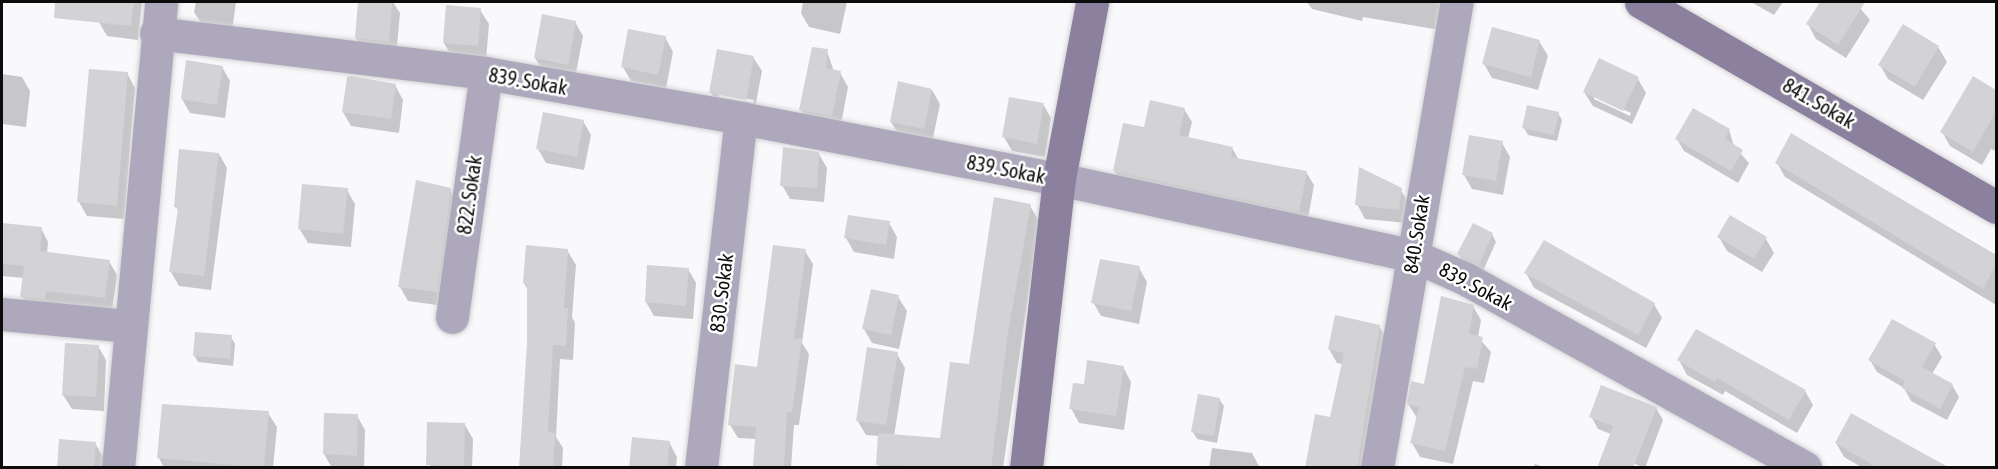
<!DOCTYPE html>
<style>
body{margin:0}
#map{position:relative;width:1998px;height:469px;overflow:hidden;background:#f9f8fb;font-family:"Asap Condensed",sans-serif}
div>[style]{position:absolute}
.shadow>*{inset:0;background:#0003}
.building>*{inset:0;background:#d3d3d6}
.roads{filter:drop-shadow(0 0 2px #d3d2d5) drop-shadow(0 0 2px #d3d2d5)}
.street>*{height:33px;margin:-16.5px;padding:0 16.5px;transform-origin:16.5px;border-radius:16.5px;background:#aea8bc}
.secondary>*{height:33px;margin:-16.5px;padding:0 16.5px;transform-origin:16.5px;border-radius:16.5px;background:#8b819e}
span{translate:-50% -50%;white-space:nowrap;text-align:center;line-height:1.15;-webkit-text-stroke:5px #fff;paint-order:stroke}
.street-label{font-size:20px;color:#0c0c0d}
.frame{position:absolute;inset:0;border:3px solid #0c0c0d;pointer-events:none}
</style>
<div id="map">
<div class="shadow">
<i style="clip-path:polygon(102px 2px,142px 2px,138px 40px,107px 36px,99px 22px)"></i>
<i style="clip-path:polygon(196px 2px,236px 2px,232px 31px,203px 26px,194px 12px)"></i>
<i style="clip-path:polygon(360px 2px,393px 2px,400px 13px,396px 56px,364px 52px,356px 38px)"></i>
<i style="clip-path:polygon(803px 2px,847px 2px,840px 34px,809px 27px,801px 13px)"></i>
<i style="clip-path:polygon(1307px 2px,1446px 2px,1440px 30px,1363px 17px,1362px 21px,1312px 9px)"></i>
<i style="clip-path:polygon(1751px 2px,1783px 2px,1774px 15px)"></i>
<i style="clip-path:polygon(1822px 2px,1855px 2px,1870px 20px,1846px 58px,1816px 39px,1808px 24px)"></i>
<i style="clip-path:polygon(480px 10px,489px 24px,486px 60px,452px 57px,444px 43px)"></i>
<i style="clip-path:polygon(575px 22px,583px 36px,575px 78px,544px 72px,535px 58px)"></i>
<i style="clip-path:polygon(1903px 26px,1938px 47px,1947px 62px,1923px 100px,1888px 79px,1880px 65px)"></i>
<i style="clip-path:polygon(665px 37px,673px 52px,666px 88px,631px 81px,623px 67px)"></i>
<i style="clip-path:polygon(1539px 41px,1548px 56px,1538px 90px,1492px 78px,1484px 64px)"></i>
<i style="clip-path:polygon(827px 51px,834px 72px,840px 73px,848px 87px,840px 130px,809px 124px,801px 110px)"></i>
<i style="clip-path:polygon(evenodd,753px 57px,762px 71px,754px 113px,719px 107px,711px 93px,753px 57px,719px 94px,754px 100px,753px 103px,719px 97px,719px 94px)"></i>
<i style="clip-path:polygon(222px 67px,230px 81px,225px 118px,190px 113px,182px 99px)"></i>
<i style="clip-path:polygon(127px 73px,135px 88px,124px 219px,87px 216px,79px 202px)"></i>
<i style="clip-path:polygon(2px 74px,22px 77px,30px 91px,26px 127px,2px 124px)"></i>
<i style="clip-path:polygon(1974px 78px,1996px 92px,1996px 151px,1991px 149px,1982px 165px,1950px 146px,1942px 132px)"></i>
<i style="clip-path:polygon(348px 79px,395px 85px,403px 100px,399px 133px,351px 126px,343px 112px)"></i>
<i style="clip-path:polygon(evenodd,1638px 79px,1646px 93px,1632px 124px,1593px 106px,1584px 92px,1638px 79px,1594px 96px,1631px 113px,1630px 116px,1594px 99px,1594px 96px)"></i>
<i style="clip-path:polygon(932px 90px,940px 104px,932px 143px,900px 136px,891px 122px)"></i>
<i style="clip-path:polygon(1043px 104px,1051px 118px,1045px 157px,1012px 151px,1004px 137px)"></i>
<i style="clip-path:polygon(1184px 109px,1192px 122px,1188px 139px,1232px 148px,1239px 160px,1306px 172px,1314px 185px,1307px 224px,1122px 184px,1114px 170px,1145px 129px)"></i>
<i style="clip-path:polygon(1558px 113px,1562px 120px,1557px 141px,1528px 135px,1524px 128px)"></i>
<i style="clip-path:polygon(583px 121px,591px 135px,584px 170px,546px 163px,538px 149px)"></i>
<i style="clip-path:polygon(1729px 130px,1734px 146px,1749px 163px,1738px 183px,1684px 151px,1677px 139px)"></i>
<i style="clip-path:polygon(1792px 135px,1996px 255px,1996px 305px,1785px 177px,1777px 163px)"></i>
<i style="clip-path:polygon(1502px 143px,1510px 157px,1503px 195px,1472px 189px,1464px 175px)"></i>
<i style="clip-path:polygon(219px 154px,227px 168px,211px 290px,179px 286px,171px 272px,179px 212px,176px 207px)"></i>
<i style="clip-path:polygon(819px 154px,827px 168px,824px 202px,790px 199px,782px 185px)"></i>
<i style="clip-path:polygon(1400px 189px,1409px 203px,1407px 223px,1365px 219px,1357px 204px)"></i>
<i style="clip-path:polygon(347px 190px,355px 204px,351px 247px,308px 243px,299px 228px)"></i>
<i style="clip-path:polygon(450px 190px,458px 204px,444px 306px,408px 301px,400px 287px)"></i>
<i style="clip-path:polygon(1030px 206px,1039px 221px,1003px 468px,879px 468px,879px 436px,866px 435px,857px 420px,897px 354px,905px 368px,894px 436px,942px 440px)"></i>
<i style="clip-path:polygon(889px 223px,897px 237px,894px 259px,854px 252px,846px 238px)"></i>
<i style="clip-path:polygon(2px 225px,41px 228px,48px 242px,47px 254px,109px 261px,117px 275px,112px 311px,30px 310px,22px 297px,24px 278px,2px 276px)"></i>
<i style="clip-path:polygon(1492px 234px,1496px 242px,1483px 271px,1463px 262px,1459px 254px)"></i>
<i style="clip-path:polygon(1719px 237px,1766px 239px,1774px 253px,1762px 272px,1727px 251px)"></i>
<i style="clip-path:polygon(567px 250px,576px 265px,572px 317px,575px 323px,573px 360px,560px 359px,556px 437px,563px 448px,562px 468px,521px 468px,529px 344px,528px 290px,524px 283px)"></i>
<i style="clip-path:polygon(805px 251px,813px 264px,802px 343px,809px 354px,799px 425px,794px 425px,791px 468px,754px 468px,756px 439px,738px 438px,730px 425px,759px 369px)"></i>
<i style="clip-path:polygon(1139px 268px,1147px 282px,1139px 324px,1101px 316px,1093px 302px)"></i>
<i style="clip-path:polygon(688px 269px,696px 283px,693px 319px,654px 316px,646px 302px)"></i>
<i style="clip-path:polygon(1526px 273px,1654px 304px,1662px 318px,1646px 348px,1534px 288px)"></i>
<i style="clip-path:polygon(898px 297px,907px 311px,899px 349px,872px 343px,864px 329px)"></i>
<i style="clip-path:polygon(1442px 298px,1473px 306px,1481px 320px,1478px 337px,1491px 352px,1484px 383px,1473px 381px,1453px 464px,1420px 457px,1412px 443px,1417px 418px,1408px 404px,1425px 386px)"></i>
<i style="clip-path:polygon(1379px 326px,1387px 340px,1367px 468px,1307px 468px,1331px 419px,1343px 364px,1337px 363px,1329px 349px)"></i>
<i style="clip-path:polygon(231px 337px,235px 344px,233px 366px,198px 362px,194px 355px)"></i>
<i style="clip-path:polygon(1934px 344px,1942px 357px,1932px 374px,1952px 385px,1959px 397px,1947px 420px,1911px 401px,1904px 388px,1877px 372px,1870px 360px)"></i>
<i style="clip-path:polygon(98px 346px,106px 360px,104px 411px,72px 409px,63px 395px)"></i>
<i style="clip-path:polygon(1679px 360px,1805px 391px,1813px 405px,1797px 433px,1725px 391px,1723px 395px,1687px 375px)"></i>
<i style="clip-path:polygon(1123px 367px,1131px 382px,1124px 430px,1079px 423px,1071px 408px)"></i>
<i style="clip-path:polygon(1219px 399px,1224px 406px,1217px 443px,1197px 439px,1193px 432px)"></i>
<i style="clip-path:polygon(1656px 408px,1663px 420px,1645px 468px,1615px 456px,1611px 434px,1598px 429px,1591px 416px)"></i>
<i style="clip-path:polygon(268px 413px,277px 427px,273px 468px,164px 468px,159px 458px)"></i>
<i style="clip-path:polygon(325px 415px,357px 416px,365px 430px,364px 468px,332px 468px,324px 454px)"></i>
<i style="clip-path:polygon(1852px 415px,1950px 468px,1863px 468px,1844px 457px,1836px 443px)"></i>
<i style="clip-path:polygon(465px 425px,473px 439px,472px 468px,428px 468px)"></i>
<i style="clip-path:polygon(669px 442px,677px 457px,676px 468px,631px 468px)"></i>
<i style="clip-path:polygon(95px 443px,103px 457px,102px 468px,58px 468px)"></i>
<i style="clip-path:polygon(1212px 448px,1252px 453px,1260px 468px,1209px 468px)"></i>
<i style="clip-path:polygon(1535px 464px,1547px 468px,1533px 468px)"></i>
</div>
<div class="building">
<i style="clip-path:polygon(55px 2px,134px 2px,131px 26px,54px 18px)"></i>
<i style="clip-path:polygon(358px 2px,392px 2px,389px 42px,355px 38px)"></i>
<i style="clip-path:polygon(1820px 2px,1865px 2px,1838px 45px,1806px 24px)"></i>
<i style="clip-path:polygon(446px 5px,481px 8px,478px 46px,443px 43px)"></i>
<i style="clip-path:polygon(542px 14px,576px 21px,568px 65px,534px 58px)"></i>
<i style="clip-path:polygon(1903px 24px,1939px 46px,1915px 87px,1878px 65px)"></i>
<i style="clip-path:polygon(1492px 27px,1540px 40px,1531px 77px,1482px 64px)"></i>
<i style="clip-path:polygon(628px 29px,666px 36px,658px 75px,621px 67px)"></i>
<i style="clip-path:polygon(812px 47px,828px 49px,826px 68px,841px 71px,832px 116px,799px 110px)"></i>
<i style="clip-path:polygon(717px 49px,754px 56px,746px 100px,709px 93px)"></i>
<i style="clip-path:polygon(1599px 58px,1639px 77px,1623px 111px,1583px 92px)"></i>
<i style="clip-path:polygon(186px 60px,223px 66px,217px 105px,181px 99px)"></i>
<i style="clip-path:polygon(89px 69px,128px 72px,117px 206px,77px 202px)"></i>
<i style="clip-path:polygon(351px 76px,396px 84px,391px 119px,342px 112px,347px 77px)"></i>
<i style="clip-path:polygon(1973px 76px,1996px 90px,1996px 112px,1973px 152px,1940px 132px)"></i>
<i style="clip-path:polygon(898px 81px,932px 89px,924px 129px,890px 122px)"></i>
<i style="clip-path:polygon(1009px 97px,1044px 103px,1037px 144px,1002px 137px)"></i>
<i style="clip-path:polygon(1150px 100px,1185px 108px,1179px 135px,1233px 147px,1231px 157px,1307px 171px,1299px 212px,1113px 171px,1123px 123px,1144px 127px)"></i>
<i style="clip-path:polygon(1527px 105px,1559px 112px,1554px 135px,1522px 128px)"></i>
<i style="clip-path:polygon(1693px 108px,1730px 129px,1725px 139px,1743px 150px,1731px 171px,1675px 139px)"></i>
<i style="clip-path:polygon(543px 112px,584px 120px,577px 157px,536px 149px)"></i>
<i style="clip-path:polygon(1791px 133px,1996px 256px,1996px 265px,1983px 289px,1775px 163px)"></i>
<i style="clip-path:polygon(1469px 135px,1503px 141px,1496px 181px,1462px 175px)"></i>
<i style="clip-path:polygon(783px 147px,819px 152px,817px 188px,780px 186px)"></i>
<i style="clip-path:polygon(179px 149px,219px 153px,204px 276px,169px 272px,178px 208px,174px 207px)"></i>
<i style="clip-path:polygon(1359px 167px,1402px 188px,1399px 210px,1355px 205px)"></i>
<i style="clip-path:polygon(416px 180px,451px 188px,437px 292px,398px 287px)"></i>
<i style="clip-path:polygon(302px 184px,348px 188px,343px 234px,298px 229px)"></i>
<i style="clip-path:polygon(994px 197px,1031px 204px,1008px 333px,991px 468px,876px 465px,878px 433px,940px 438px,950px 362px,969px 364px)"></i>
<i style="clip-path:polygon(848px 215px,890px 221px,886px 245px,844px 238px)"></i>
<i style="clip-path:polygon(1730px 215px,1767px 237px,1754px 259px,1717px 237px)"></i>
<i style="clip-path:polygon(2px 223px,42px 227px,40px 251px,110px 260px,105px 298px,46px 291px,45px 299px,20px 297px,24px 266px,2px 264px)"></i>
<i style="clip-path:polygon(1473px 223px,1493px 233px,1479px 265px,1457px 254px)"></i>
<i style="clip-path:polygon(1544px 240px,1655px 303px,1638px 335px,1524px 273px)"></i>
<i style="clip-path:polygon(526px 245px,568px 249px,564px 308px,568px 308px,566px 346px,553px 345px,548px 432px,555px 433px,553px 468px,519px 468px,527px 344px,527px 284px,523px 283px)"></i>
<i style="clip-path:polygon(773px 245px,806px 249px,794px 338px,802px 339px,792px 412px,787px 412px,784px 468px,753px 466px,756px 427px,728px 425px,735px 364px,757px 367px)"></i>
<i style="clip-path:polygon(1100px 259px,1140px 266px,1131px 311px,1091px 303px)"></i>
<i style="clip-path:polygon(647px 265px,689px 268px,686px 306px,645px 302px)"></i>
<i style="clip-path:polygon(871px 289px,899px 295px,891px 335px,862px 329px)"></i>
<i style="clip-path:polygon(1441px 296px,1474px 305px,1469px 334px,1483px 337px,1477px 369px,1465px 367px,1445px 451px,1410px 443px,1419px 407px,1407px 404px,1411px 381px,1424px 384px)"></i>
<i style="clip-path:polygon(1335px 315px,1380px 325px,1357px 468px,1305px 468px,1315px 414px,1330px 417px,1344px 353px,1328px 349px)"></i>
<i style="clip-path:polygon(1892px 319px,1936px 343px,1922px 367px,1953px 384px,1940px 409px,1902px 388px,1905px 381px,1868px 360px)"></i>
<i style="clip-path:polygon(1696px 329px,1806px 390px,1789px 420px,1717px 378px,1715px 382px,1677px 360px)"></i>
<i style="clip-path:polygon(195px 332px,232px 335px,230px 359px,193px 356px)"></i>
<i style="clip-path:polygon(65px 343px,99px 345px,96px 397px,62px 395px)"></i>
<i style="clip-path:polygon(867px 347px,898px 352px,886px 425px,856px 421px)"></i>
<i style="clip-path:polygon(1087px 360px,1124px 366px,1116px 416px,1069px 409px,1073px 383px,1084px 384px)"></i>
<i style="clip-path:polygon(1601px 385px,1657px 407px,1633px 468px,1597px 468px,1613px 426px,1589px 417px)"></i>
<i style="clip-path:polygon(1198px 394px,1220px 398px,1214px 436px,1191px 432px)"></i>
<i style="clip-path:polygon(162px 404px,269px 411px,264px 468px,157px 458px)"></i>
<i style="clip-path:polygon(324px 413px,358px 414px,357px 456px,323px 454px)"></i>
<i style="clip-path:polygon(1851px 413px,1949px 468px,1878px 468px,1835px 443px)"></i>
<i style="clip-path:polygon(427px 422px,465px 423px,464px 467px,426px 465px)"></i>
<i style="clip-path:polygon(632px 437px,670px 441px,667px 468px,629px 468px)"></i>
<i style="clip-path:polygon(59px 439px,96px 442px,94px 468px,57px 468px)"></i>
</div>
<div class="roads">
<div class="street">
<i style="left:156px;top:33px;width:332px;rotate:6.9deg"></i>
<i style="left:486px;top:73px;width:259px;rotate:10deg"></i>
<i style="left:741px;top:118px;width:324px;rotate:10.9deg"></i>
<i style="left:1059px;top:179px;width:361px;rotate:12.2deg"></i>
<i style="left:1412px;top:255px;width:59px;rotate:24deg"></i>
<i style="left:1466px;top:279px;width:388px;rotate:29.1deg"></i>
<i style="left:2px;top:314px;width:128px;rotate:5.4deg"></i>
<i style="left:452px;top:317px;width:246px;rotate:-82.1deg"></i>
<i style="left:118px;top:468px;width:468px;rotate:-84.7deg"></i>
<i style="left:701px;top:468px;width:352px;rotate:-83.5deg"></i>
<i style="left:1377px;top:468px;width:473px;rotate:-80.3deg"></i>
</div>
<div class="secondary">
<i style="left:1641px;top:2px;width:410px;rotate:30deg"></i>
<i style="left:1026px;top:468px;width:291px;rotate:-83.5deg"></i>
<i style="left:1059px;top:179px;width:180px;rotate:-79.4deg"></i>
</div>
</div>
<div class="street-label">
<span style="left:528px;top:81px;rotate:10deg">839. Sokak</span>
<span style="left:1819px;top:103px;rotate:30deg">841. Sokak</span>
<span style="left:1006px;top:169px;rotate:11deg">839. Sokak</span>
<span style="left:469px;top:195px;rotate:-82deg">822. Sokak</span>
<span style="left:1416px;top:234px;rotate:-81deg">840. Sokak</span>
<span style="left:1476px;top:286px;rotate:28deg">839. Sokak</span>
<span style="left:721px;top:293px;rotate:-83deg">830. Sokak</span>
</div>
<div class="frame"></div>
</div>
